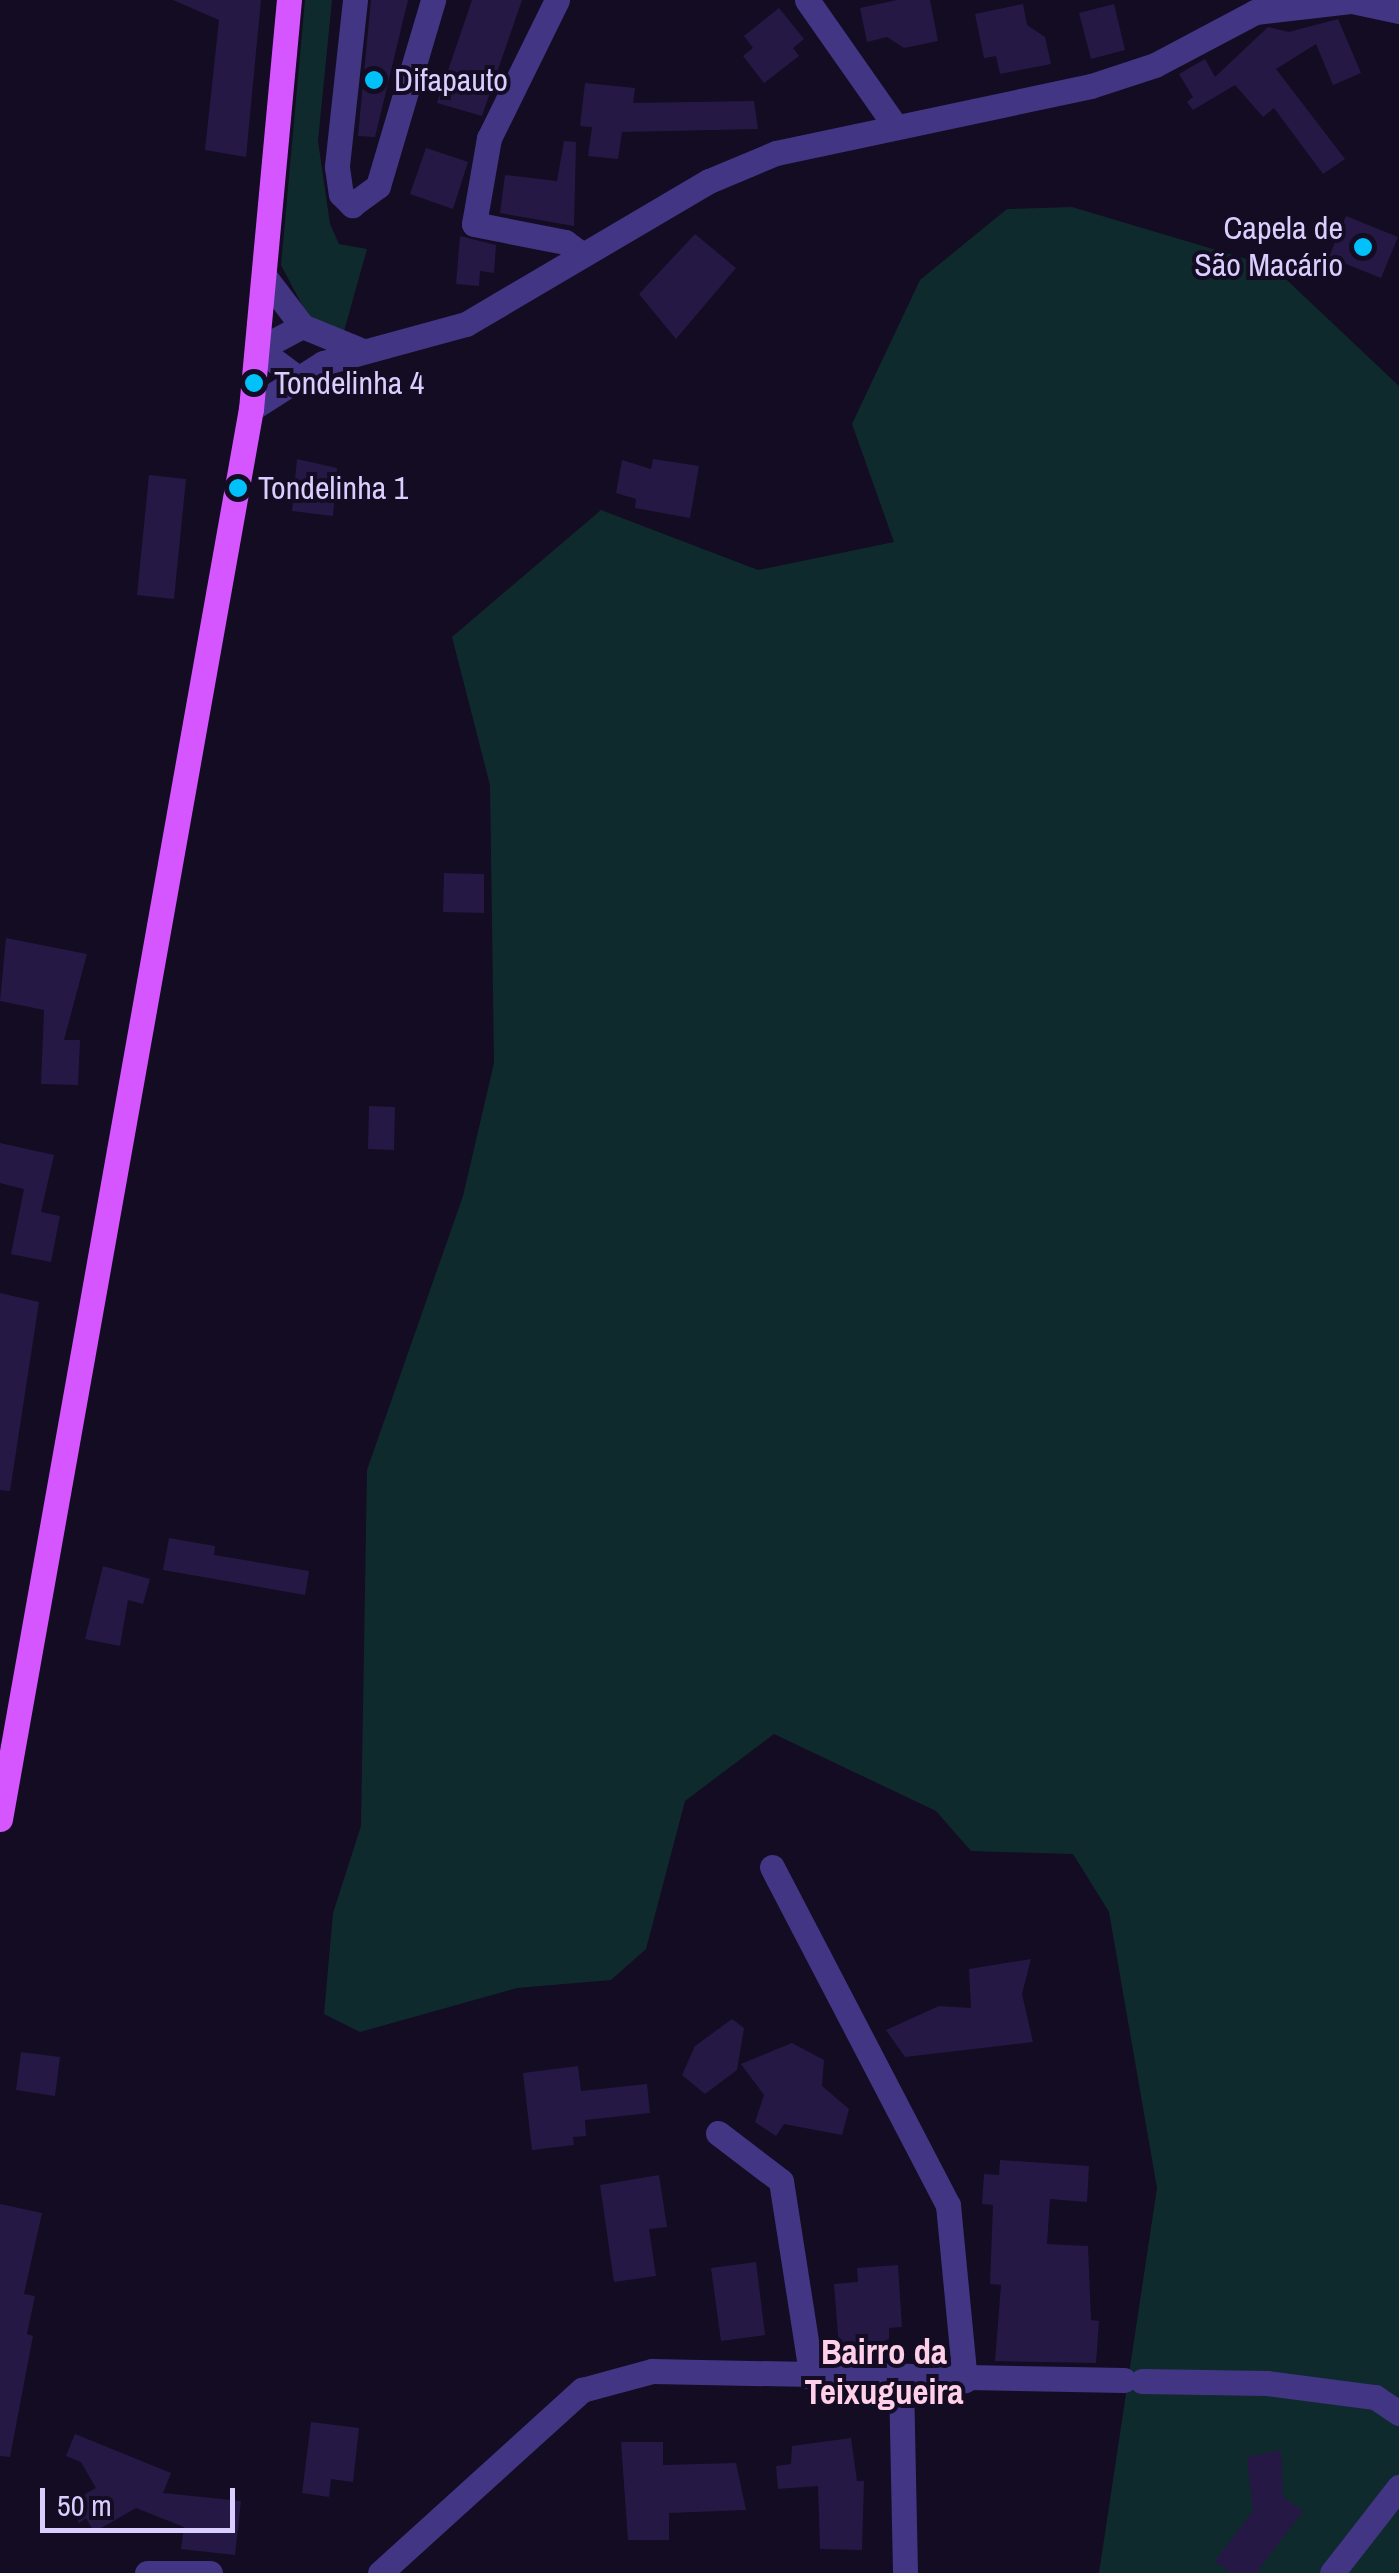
<!DOCTYPE html>
<meta charset="utf-8">
<style>
body{margin:0}
#map{position:relative;width:1399px;height:2573px;overflow:hidden;background:#130c22;font-family:"Archivo Narrow",sans-serif}
div>[style]{position:absolute}
.green>*{inset:0;background:#0f2a2d}
.building>*{inset:0;background:#261844}
.minor>*{height:25px;margin:-12.5px;padding:0 12.5px;transform-origin:12.5px;border-radius:12.5px;background:#423584}
.major>*{height:25px;margin:-12.5px;padding:0 12.5px;transform-origin:12.5px;border-radius:12.5px;background:#d555ff}
.dots>*{width:28px;height:28px;translate:-50% -50%;box-sizing:border-box;border:5px solid #130c22;border-radius:50%}
span{translate:-50% -50%;white-space:nowrap;text-align:center;line-height:1.15;-webkit-text-stroke:8px #130c22;paint-order:stroke}
.poi-label{font-size:32px;color:#daceff}
.left{translate:0 -50%;text-align:left}
.right{translate:-100% -50%;text-align:right}
.neighbourhood-label{font-size:35px;color:#ffd0e8;font-weight:700}
.scale{position:absolute;left:40px;top:2488px;width:195px;height:45px;box-sizing:border-box;border:5px solid #daceff;border-top:0;padding-left:12px;font-size:30px;line-height:35px;white-space:nowrap;color:#daceff;-webkit-text-stroke:8px #130c22;paint-order:stroke}
</style>
<div id="map">
<div class="green">
<i style="clip-path:polygon(305px 0,332px 0,318px 141px,330px 224px,339px 244px,367px 249px,343px 335px,311px 322px,281px 265px)"></i>
<i style="clip-path:polygon(1072px 207px,1273px 267px,1399px 386px,1399px 2573px,1099px 2573px,1157px 2188px,1109px 1912px,1073px 1854px,971px 1851px,936px 1811px,774px 1734px,685px 1801px,646px 1949px,611px 1980px,517px 1988px,360px 2032px,324px 2014px,333px 1913px,361px 1826px,367px 1470px,463px 1196px,494px 1063px,490px 785px,452px 637px,601px 510px,758px 570px,894px 542px,852px 424px,920px 280px,1007px 209px)"></i>
</div>
<div class="building">
<i style="clip-path:polygon(173px 0,261px 0,246px 157px,205px 150px,219px 20px)"></i>
<i style="clip-path:polygon(371px 0,408px 0,375px 137px,358px 136px)"></i>
<i style="clip-path:polygon(472px 0,522px 0,482px 116px,437px 103px)"></i>
<i style="clip-path:polygon(897px 0,930px 0,938px 41px,904px 48px,887px 37px,867px 42px,860px 8px)"></i>
<i style="clip-path:polygon(1023px 4px,1027px 25px,1045px 37px,1051px 64px,1000px 74px,996px 56px,984px 58px,975px 14px)"></i>
<i style="clip-path:polygon(1114px 4px,1125px 50px,1091px 59px,1079px 13px)"></i>
<i style="clip-path:polygon(779px 8px,804px 39px,793px 48px,799px 56px,764px 83px,743px 56px,753px 48px,744px 36px)"></i>
<i style="clip-path:polygon(1338px 19px,1361px 73px,1333px 85px,1316px 44px,1276px 69px,1345px 159px,1323px 174px,1274px 108px,1263px 117px,1235px 85px,1193px 110px,1187px 102px,1193px 97px,1179px 74px,1205px 59px,1215px 77px,1268px 27px,1289px 32px)"></i>
<i style="clip-path:polygon(585px 83px,635px 88px,633px 103px,754px 101px,758px 129px,622px 132px,618px 159px,588px 156px,592px 127px,580px 126px)"></i>
<i style="clip-path:polygon(564px 141px,576px 142px,574px 226px,500px 213px,505px 175px,557px 181px)"></i>
<i style="clip-path:polygon(426px 148px,468px 162px,453px 209px,410px 194px)"></i>
<i style="clip-path:polygon(1346px 216px,1398px 237px,1381px 278px,1329px 257px)"></i>
<i style="clip-path:polygon(695px 234px,736px 268px,676px 339px,639px 294px)"></i>
<i style="clip-path:polygon(460px 236px,496px 245px,494px 273px,480px 271px,479px 286px,456px 284px)"></i>
<i style="clip-path:polygon(297px 459px,337px 468px,333px 516px,292px 511px)"></i>
<i style="clip-path:polygon(653px 459px,699px 466px,690px 518px,635px 508px,636px 499px,616px 493px,622px 460px,651px 469px)"></i>
<i style="clip-path:polygon(149px 475px,186px 479px,174px 599px,137px 595px)"></i>
<i style="clip-path:polygon(444px 873px,484px 874px,484px 913px,443px 912px)"></i>
<i style="clip-path:polygon(6px 938px,87px 954px,64px 1040px,80px 1040px,78px 1085px,41px 1084px,44px 1010px,0 1001px)"></i>
<i style="clip-path:polygon(369px 1106px,395px 1107px,394px 1150px,368px 1149px)"></i>
<i style="clip-path:polygon(0 1143px,54px 1155px,41px 1212px,60px 1216px,51px 1262px,11px 1254px,24px 1189px,0 1183px)"></i>
<i style="clip-path:polygon(0 1293px,39px 1302px,10px 1491px,0 1490px)"></i>
<i style="clip-path:polygon(169px 1538px,215px 1546px,214px 1555px,309px 1571px,305px 1595px,163px 1570px)"></i>
<i style="clip-path:polygon(103px 1566px,150px 1579px,143px 1604px,128px 1600px,120px 1646px,85px 1639px)"></i>
<i style="clip-path:polygon(1031px 1959px,1022px 1994px,1033px 2042px,905px 2057px,886px 2030px,939px 2006px,971px 2008px,969px 1969px)"></i>
<i style="clip-path:polygon(732px 2019px,744px 2028px,737px 2070px,705px 2094px,682px 2075px,695px 2046px)"></i>
<i style="clip-path:polygon(792px 2043px,824px 2060px,822px 2086px,849px 2109px,842px 2135px,784px 2124px,776px 2136px,755px 2122px,764px 2095px,741px 2064px)"></i>
<i style="clip-path:polygon(21px 2052px,60px 2057px,55px 2096px,16px 2090px)"></i>
<i style="clip-path:polygon(578px 2066px,581px 2091px,647px 2084px,650px 2113px,585px 2120px,586px 2136px,573px 2137px,574px 2145px,532px 2150px,523px 2073px)"></i>
<i style="clip-path:polygon(1000px 2160px,1089px 2166px,1087px 2202px,1050px 2199px,1047px 2244px,1088px 2246px,1091px 2320px,1099px 2321px,1096px 2363px,995px 2361px,1001px 2285px,990px 2284px,993px 2205px,982px 2204px,984px 2174px,999px 2175px)"></i>
<i style="clip-path:polygon(659px 2175px,667px 2227px,649px 2229px,656px 2276px,614px 2282px,600px 2185px)"></i>
<i style="clip-path:polygon(0 2204px,42px 2213px,24px 2294px,35px 2296px,27px 2334px,33px 2336px,10px 2457px,0 2456px)"></i>
<i style="clip-path:polygon(756px 2262px,765px 2335px,721px 2341px,711px 2268px)"></i>
<i style="clip-path:polygon(898px 2265px,902px 2327px,889px 2328px,889px 2339px,876px 2344px,839px 2347px,834px 2284px,858px 2282px,857px 2268px)"></i>
<i style="clip-path:polygon(311px 2422px,359px 2428px,353px 2482px,331px 2479px,329px 2497px,302px 2493px)"></i>
<i style="clip-path:polygon(75px 2434px,171px 2473px,163px 2493px,241px 2501px,235px 2555px,181px 2549px,184px 2527px,136px 2508px,94px 2532px,86px 2518px,79px 2523px,68px 2504px,96px 2488px,81px 2462px,66px 2456px)"></i>
<i style="clip-path:polygon(851px 2438px,857px 2481px,864px 2481px,862px 2550px,820px 2549px,818px 2486px,778px 2489px,776px 2466px,791px 2464px,792px 2446px)"></i>
<i style="clip-path:polygon(621px 2442px,663px 2442px,663px 2465px,736px 2463px,746px 2510px,669px 2513px,669px 2540px,628px 2540px)"></i>
<i style="clip-path:polygon(1281px 2450px,1283px 2497px,1303px 2511px,1256px 2573px,1231px 2573px,1215px 2561px,1253px 2511px,1247px 2457px)"></i>
</div>
<div class="minor">
<i style="left:355px;top:0;width:168px;rotate:96.2deg"></i>
<i style="left:337px;top:167px;width:27px;rotate:82deg"></i>
<i style="left:341px;top:194px;width:16px;rotate:45deg"></i>
<i style="left:352px;top:205px;width:32px;rotate:-36deg"></i>
<i style="left:378px;top:186px;width:194px;rotate:-73.5deg"></i>
<i style="left:557px;top:0;width:154px;rotate:116.2deg"></i>
<i style="left:489px;top:138px;width:87px;rotate:99.9deg"></i>
<i style="left:474px;top:224px;width:93px;rotate:11.2deg"></i>
<i style="left:565px;top:242px;width:22px;rotate:36deg"></i>
<i style="left:807px;top:0;width:150px;rotate:55deg"></i>
<i style="left:265px;top:277px;width:61px;rotate:52.9deg"></i>
<i style="left:302px;top:326px;width:66px;rotate:22.3deg"></i>
<i style="left:298px;top:378px;width:49px;rotate:-143.4deg"></i>
<i style="left:259px;top:349px;width:49px;rotate:-28.1deg"></i>
<i style="left:251px;top:409px;width:85px;rotate:-32.6deg"></i>
<i style="left:323px;top:363px;width:148px;rotate:-15.3deg"></i>
<i style="left:466px;top:324px;width:282px;rotate:-30.5deg"></i>
<i style="left:709px;top:181px;width:73px;rotate:-22.7deg"></i>
<i style="left:776px;top:153px;width:322px;rotate:-12deg"></i>
<i style="left:1091px;top:86px;width:67px;rotate:-18.2deg"></i>
<i style="left:1155px;top:65px;width:113px;rotate:-27.9deg"></i>
<i style="left:1255px;top:12px;width:98px;rotate:-6.5deg"></i>
<i style="left:1352px;top:1px;width:48px;rotate:12deg"></i>
<i style="left:772px;top:1867px;width:381px;rotate:62.5deg"></i>
<i style="left:948px;top:2205px;width:176px;rotate:84.5deg"></i>
<i style="left:718px;top:2133px;width:79px;rotate:37.3deg"></i>
<i style="left:781px;top:2181px;width:199px;rotate:81.1deg"></i>
<i style="left:901px;top:2381px;width:192px;rotate:88.8deg"></i>
<i style="left:1142px;top:2381px;width:125px;rotate:0.9deg"></i>
<i style="left:1267px;top:2383px;width:109px;rotate:7.4deg"></i>
<i style="left:1375px;top:2397px;width:29px;rotate:34deg"></i>
<i style="left:147px;top:2573px;width:63px"></i>
<i style="left:380px;top:2573px;width:273px;rotate:-42.2deg"></i>
<i style="left:582px;top:2390px;width:73px;rotate:-15.2deg"></i>
<i style="left:652px;top:2371px;width:472px;rotate:1.1deg"></i>
<i style="left:1332px;top:2573px;width:109px;rotate:-52.1deg"></i>
</div>
<div class="major">
<i style="left:0;top:1819px;width:1432px;rotate:-79.91deg"></i>
<i style="left:251px;top:409px;width:411px;rotate:-84.7deg"></i>
</div>
<div class="dots">
<i style="left:374px;top:80px;background:#00c1f9"></i>
<i style="left:1363px;top:247px;background:#00c1f9"></i>
<i style="left:254px;top:383px;background:#00c1f9"></i>
<i style="left:238px;top:488px;background:#00c1f9"></i>
</div>
<div class="poi-label">
<span class="left" style="left:394px;top:80px">Difapauto</span>
<span class="right" style="left:1343px;top:247px">Capela de<br>São Macário</span>
<span class="left" style="left:274px;top:383px">Tondelinha 4</span>
<span class="left" style="left:258px;top:488px">Tondelinha 1</span>
</div>
<div class="neighbourhood-label">
<span style="left:884px;top:2372px">Bairro da<br>Teixugueira</span>
</div>
<div class="scale">50 m</div>
</div>
